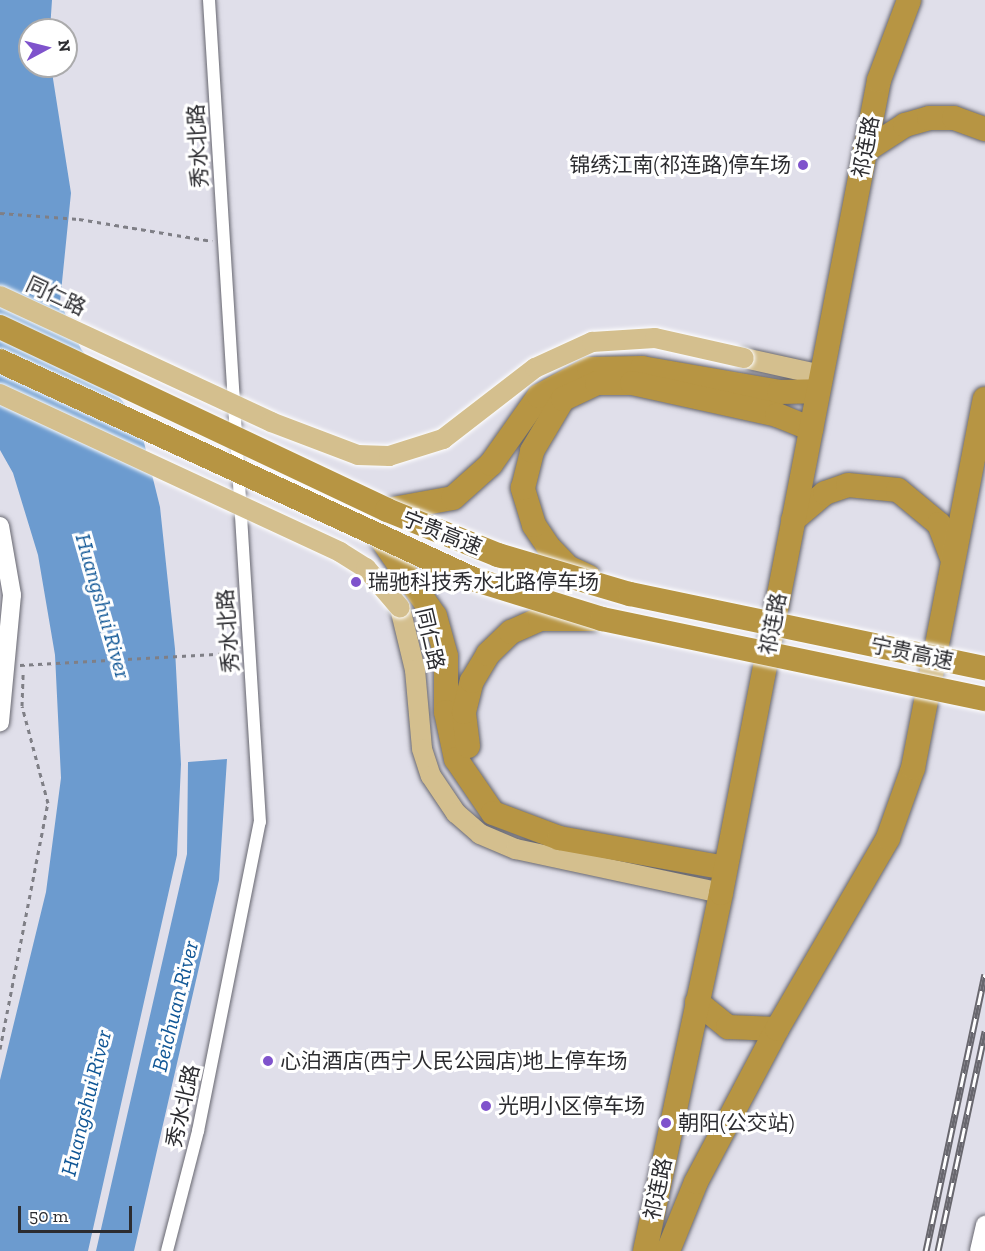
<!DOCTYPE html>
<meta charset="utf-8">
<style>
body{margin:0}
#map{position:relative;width:985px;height:1251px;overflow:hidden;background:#e0dfea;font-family:"Zilla Slab","Noto Sans SC",serif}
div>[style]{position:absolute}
.water>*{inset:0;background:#6c9bcf}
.path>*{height:3px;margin-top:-1.5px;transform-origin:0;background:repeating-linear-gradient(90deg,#7f7f86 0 4.5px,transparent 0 9px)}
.roads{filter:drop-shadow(0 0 2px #676770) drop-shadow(0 0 2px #676770)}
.street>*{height:12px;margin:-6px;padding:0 6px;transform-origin:6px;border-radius:6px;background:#fff}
.secondary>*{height:18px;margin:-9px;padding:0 9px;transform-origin:9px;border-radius:9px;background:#fff}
.primary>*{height:20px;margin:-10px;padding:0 10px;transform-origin:10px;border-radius:10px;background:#d4bf8e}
.highway>*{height:24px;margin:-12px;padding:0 12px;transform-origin:12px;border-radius:12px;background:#b79543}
.rail>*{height:7px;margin-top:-3.5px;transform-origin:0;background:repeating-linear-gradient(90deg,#fff 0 14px,#68676e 0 28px);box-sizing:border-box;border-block:2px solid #68676e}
.bridges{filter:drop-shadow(0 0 2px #fff) drop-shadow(0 0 2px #fff)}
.primary-bridge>*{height:20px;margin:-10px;padding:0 10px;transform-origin:10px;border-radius:10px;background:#d4bf8e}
.highway-bridge>*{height:24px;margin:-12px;padding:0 12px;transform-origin:12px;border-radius:12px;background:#b79543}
.dots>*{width:16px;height:16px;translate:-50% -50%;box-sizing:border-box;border:3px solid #fff;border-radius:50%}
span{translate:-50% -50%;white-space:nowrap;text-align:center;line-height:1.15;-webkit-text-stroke:6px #fff;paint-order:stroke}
.street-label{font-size:21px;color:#2c2c30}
.poi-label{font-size:21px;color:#2c2c30}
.right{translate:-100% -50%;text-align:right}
.left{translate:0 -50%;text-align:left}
.water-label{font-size:22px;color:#115796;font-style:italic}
.north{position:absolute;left:18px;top:18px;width:60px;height:60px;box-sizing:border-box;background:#fff;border:2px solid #ababac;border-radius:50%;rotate:83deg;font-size:16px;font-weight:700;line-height:24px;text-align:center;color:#2c2c30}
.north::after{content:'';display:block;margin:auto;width:21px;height:27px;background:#7f53cc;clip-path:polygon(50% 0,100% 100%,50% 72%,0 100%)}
.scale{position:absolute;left:18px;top:1206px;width:114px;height:27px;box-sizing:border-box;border:3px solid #2c2c30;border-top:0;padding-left:8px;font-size:18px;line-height:21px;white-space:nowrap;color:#2c2c30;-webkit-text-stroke:4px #fff;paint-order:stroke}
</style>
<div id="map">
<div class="water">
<i style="clip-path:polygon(0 0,52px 0,50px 30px,30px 30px,30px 66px,51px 66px,71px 193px,60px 302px,81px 349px,139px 422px,160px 507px,175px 649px,181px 764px,177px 855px,88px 1251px,0 1251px,0 1080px,46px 892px,61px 778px,55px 655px,38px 555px,13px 473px,0 450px)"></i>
<i style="clip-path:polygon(227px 759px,219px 880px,134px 1251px,96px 1251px,187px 854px,188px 762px)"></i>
</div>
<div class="path">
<i style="left:0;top:213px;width:79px;rotate:4.3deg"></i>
<i style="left:79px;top:219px;width:135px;rotate:9.4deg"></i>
<i style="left:20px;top:665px;width:218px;rotate:-3.2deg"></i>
<i style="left:0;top:1049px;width:251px;rotate:-79deg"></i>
<i style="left:48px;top:803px;width:100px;rotate:-105deg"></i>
<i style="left:22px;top:706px;width:34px;rotate:-88deg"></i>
</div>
<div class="roads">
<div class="street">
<i style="left:167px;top:1251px;width:124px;rotate:-75.5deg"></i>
<i style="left:198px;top:1131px;width:315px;rotate:-78.7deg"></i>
<i style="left:260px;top:822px;width:824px;rotate:-93.55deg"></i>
</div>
<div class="secondary">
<i style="left:0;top:526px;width:70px;rotate:80.1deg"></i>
<i style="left:12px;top:595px;width:128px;rotate:95.4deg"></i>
<i style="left:979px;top:1251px;width:27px;rotate:-77deg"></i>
</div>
<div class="primary">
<i style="left:744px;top:358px;width:79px;rotate:12.4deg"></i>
<i style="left:400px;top:608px;width:64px;rotate:76.4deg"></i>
<i style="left:415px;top:670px;width:79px;rotate:84.9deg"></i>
<i style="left:422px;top:749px;width:28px;rotate:72deg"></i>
<i style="left:431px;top:776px;width:45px;rotate:56deg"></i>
<i style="left:456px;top:813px;width:32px;rotate:41deg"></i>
<i style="left:480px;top:834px;width:39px;rotate:23deg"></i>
<i style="left:516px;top:849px;width:210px;rotate:12.1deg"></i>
</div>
<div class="highway">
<i style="left:865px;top:151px;width:48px;rotate:-33deg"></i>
<i style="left:905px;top:125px;width:25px;rotate:-16deg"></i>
<i style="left:929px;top:118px;width:25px"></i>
<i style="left:954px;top:118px;width:33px;rotate:20deg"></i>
<i style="left:387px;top:510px;width:67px;rotate:-10.3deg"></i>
<i style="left:453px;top:498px;width:51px;rotate:-41.8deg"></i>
<i style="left:491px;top:464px;width:83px;rotate:-54.8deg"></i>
<i style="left:539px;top:396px;width:57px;rotate:-28.4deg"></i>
<i style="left:589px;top:369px;width:53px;rotate:-1.1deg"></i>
<i style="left:642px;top:368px;width:139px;rotate:9.9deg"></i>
<i style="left:779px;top:392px;width:39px;rotate:-1deg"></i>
<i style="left:793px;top:520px;width:42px;rotate:-40.2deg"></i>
<i style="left:825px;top:493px;width:24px;rotate:-19deg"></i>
<i style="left:848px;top:485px;width:50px;rotate:5.7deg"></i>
<i style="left:898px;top:490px;width:53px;rotate:39.7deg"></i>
<i style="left:939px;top:524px;width:39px;rotate:69deg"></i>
<i style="left:380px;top:537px;width:96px;rotate:55.2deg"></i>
<i style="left:435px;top:616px;width:41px;rotate:74.6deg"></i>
<i style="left:446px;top:656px;width:56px;rotate:90deg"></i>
<i style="left:446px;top:712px;width:48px;rotate:78deg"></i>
<i style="left:456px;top:759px;width:65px;rotate:55.6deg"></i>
<i style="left:493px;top:813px;width:71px;rotate:20.7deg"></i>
<i style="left:559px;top:838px;width:169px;rotate:10.2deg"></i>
<i style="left:589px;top:577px;width:23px;rotate:-155deg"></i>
<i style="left:568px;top:567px;width:29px;rotate:-134deg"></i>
<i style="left:548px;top:546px;width:25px;rotate:-124deg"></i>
<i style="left:534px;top:525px;width:39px;rotate:-107deg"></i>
<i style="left:523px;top:488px;width:38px;rotate:-76deg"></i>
<i style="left:532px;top:451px;width:61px;rotate:-59.2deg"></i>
<i style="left:563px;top:399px;width:38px;rotate:-25deg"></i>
<i style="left:597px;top:383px;width:35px"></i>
<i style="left:632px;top:383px;width:148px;rotate:12.4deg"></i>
<i style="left:777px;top:415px;width:37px;rotate:22deg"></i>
<i style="left:468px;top:746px;width:34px;rotate:-97deg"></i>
<i style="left:464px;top:712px;width:32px;rotate:-76deg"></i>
<i style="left:472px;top:681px;width:31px;rotate:-59deg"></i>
<i style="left:488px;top:654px;width:32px;rotate:-44deg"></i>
<i style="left:511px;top:632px;width:32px;rotate:-24deg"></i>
<i style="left:540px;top:619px;width:53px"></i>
<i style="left:697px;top:1002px;width:40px;rotate:39deg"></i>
<i style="left:728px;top:1027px;width:49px;rotate:2.3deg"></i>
<i style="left:645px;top:1251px;width:366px;rotate:-78deg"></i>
<i style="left:721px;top:893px;width:828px;rotate:-79deg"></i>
<i style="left:879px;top:80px;width:85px;rotate:-69.4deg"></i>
<i style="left:668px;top:1251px;width:74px;rotate:-67.9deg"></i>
<i style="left:696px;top:1182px;width:173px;rotate:-62.1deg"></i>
<i style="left:777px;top:1029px;width:221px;rotate:-59.8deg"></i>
<i style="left:888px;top:838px;width:74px;rotate:-70.3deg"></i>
<i style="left:913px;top:768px;width:376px;rotate:-79deg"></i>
</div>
</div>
<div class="rail">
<i style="left:926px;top:1251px;width:283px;rotate:-78deg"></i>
<i style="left:938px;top:1251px;width:225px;rotate:-77.9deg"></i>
</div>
<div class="bridges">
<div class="primary-bridge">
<i style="left:0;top:296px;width:299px;rotate:24.9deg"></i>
<i style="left:271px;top:422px;width:93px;rotate:20.8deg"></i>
<i style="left:358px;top:455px;width:31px;rotate:2deg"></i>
<i style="left:389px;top:456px;width:57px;rotate:-17.5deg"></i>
<i style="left:443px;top:439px;width:116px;rotate:-37.7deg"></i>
<i style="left:535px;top:368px;width:63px;rotate:-24.5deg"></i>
<i style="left:592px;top:342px;width:63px;rotate:-3.6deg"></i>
<i style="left:655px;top:338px;width:91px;rotate:12.7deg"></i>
<i style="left:0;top:394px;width:375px;rotate:24.9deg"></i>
<i style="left:340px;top:552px;width:31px;rotate:32deg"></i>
<i style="left:366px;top:568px;width:52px;rotate:49.6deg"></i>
</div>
<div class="highway-bridge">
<i style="left:0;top:327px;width:428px;rotate:25.3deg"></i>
<i style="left:387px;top:510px;width:120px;rotate:22.1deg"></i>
<i style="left:498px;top:555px;width:138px;rotate:16.5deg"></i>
<i style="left:630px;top:594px;width:363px;rotate:11.8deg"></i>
<i style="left:0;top:361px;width:521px;rotate:24.74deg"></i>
<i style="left:473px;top:579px;width:135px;rotate:17.2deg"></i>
<i style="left:602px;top:619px;width:391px;rotate:11.8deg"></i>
</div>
</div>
<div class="dots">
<i style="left:803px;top:165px;background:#7f53cc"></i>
<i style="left:356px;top:582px;background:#7f53cc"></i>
<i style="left:268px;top:1061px;background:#7f53cc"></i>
<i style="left:486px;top:1106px;background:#7f53cc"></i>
<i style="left:666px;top:1123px;background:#7f53cc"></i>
</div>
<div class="street-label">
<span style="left:198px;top:146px;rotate:-93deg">秀水北路</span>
<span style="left:866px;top:147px;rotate:-79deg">祁连路</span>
<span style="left:56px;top:296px;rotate:25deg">同仁路</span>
<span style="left:442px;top:533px;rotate:22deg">宁贵高速</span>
<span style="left:773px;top:624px;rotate:-79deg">祁连路</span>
<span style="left:228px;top:631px;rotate:-94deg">秀水北路</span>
<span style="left:430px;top:639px;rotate:77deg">同仁路</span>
<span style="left:912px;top:653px;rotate:12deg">宁贵高速</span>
<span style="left:183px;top:1106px;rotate:-77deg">秀水北路</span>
<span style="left:658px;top:1189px;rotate:-78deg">祁连路</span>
</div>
<div class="poi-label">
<span class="right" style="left:791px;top:165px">锦绣江南(祁连路)停车场</span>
<span class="left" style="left:368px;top:582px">瑞驰科技秀水北路停车场</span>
<span class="left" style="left:280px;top:1061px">心泊酒店(西宁人民公园店)地上停车场</span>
<span class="left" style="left:498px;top:1106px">光明小区停车场</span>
<span class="left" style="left:678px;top:1123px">朝阳(公交站)</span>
</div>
<div class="water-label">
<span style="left:103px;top:606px;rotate:74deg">Huangshui River</span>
<span style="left:175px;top:1006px;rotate:-76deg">Beichuan River</span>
<span style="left:86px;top:1103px;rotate:-76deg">Huangshui River</span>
</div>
<div class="north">N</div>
<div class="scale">50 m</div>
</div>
